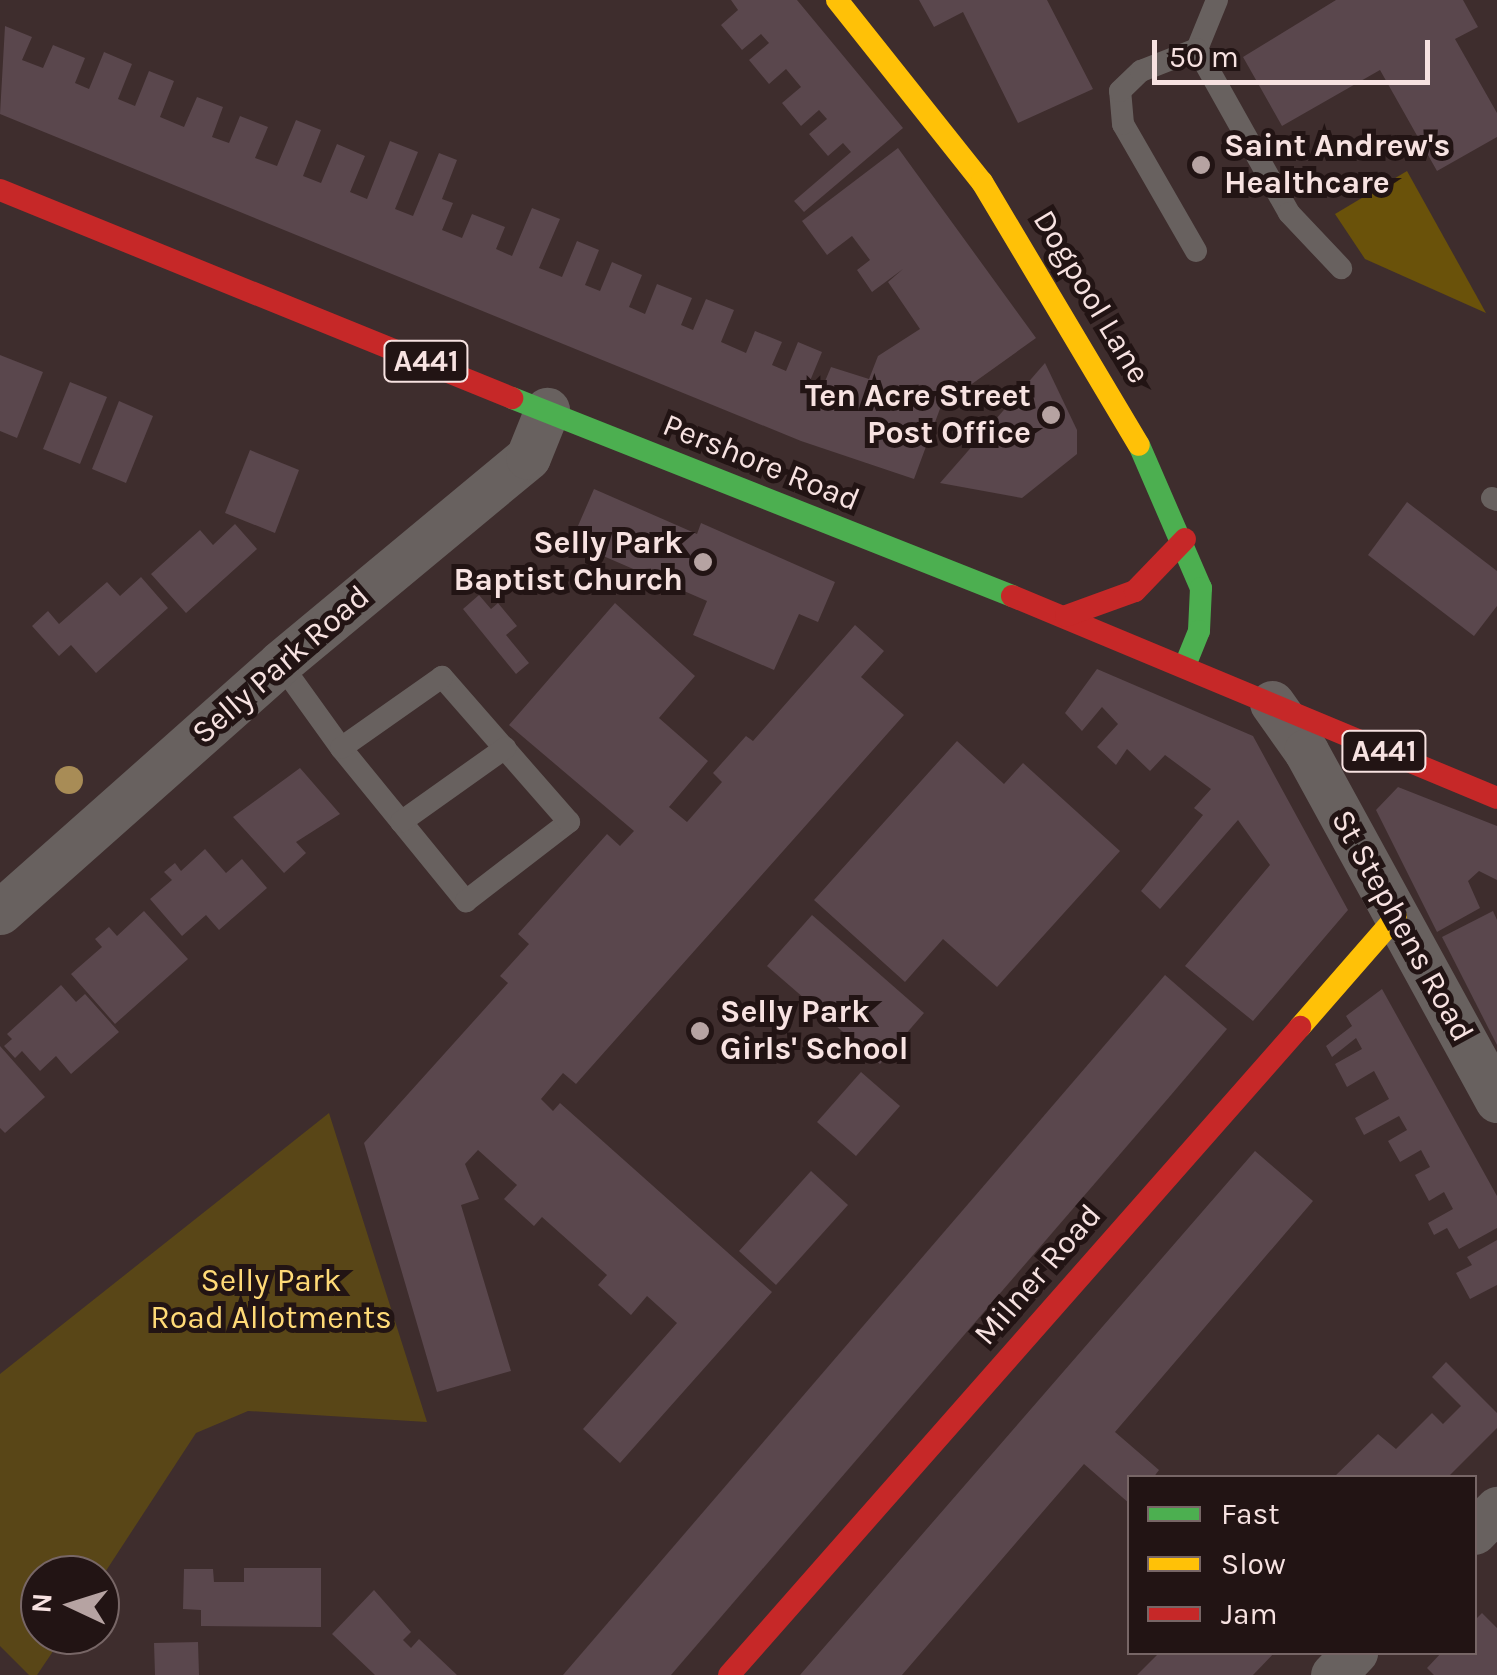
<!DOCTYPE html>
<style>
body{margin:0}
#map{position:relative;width:1497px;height:1675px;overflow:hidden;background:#3e2d2d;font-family:Karla,sans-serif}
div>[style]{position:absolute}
.green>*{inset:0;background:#594617}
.forest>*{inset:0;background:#6a520a}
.building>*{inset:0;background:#5a474d}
.lane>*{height:22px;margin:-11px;padding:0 11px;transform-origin:11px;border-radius:11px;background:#68615f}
.street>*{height:45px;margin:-22.5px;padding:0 22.5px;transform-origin:22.5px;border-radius:22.5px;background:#68615f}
.fast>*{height:22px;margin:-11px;padding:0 11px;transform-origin:11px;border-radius:11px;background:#4caf50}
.slow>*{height:22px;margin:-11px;padding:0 11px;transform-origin:11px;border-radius:11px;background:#ffc107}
.jam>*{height:22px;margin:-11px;padding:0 11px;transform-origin:11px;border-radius:11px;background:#c62828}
.trees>*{width:28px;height:28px;margin:-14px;border-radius:50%;background:#a88c56}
.dots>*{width:28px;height:28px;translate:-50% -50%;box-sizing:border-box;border:5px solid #221414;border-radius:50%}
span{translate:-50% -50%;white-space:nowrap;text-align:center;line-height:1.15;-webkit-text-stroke:10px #221414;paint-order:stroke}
.shield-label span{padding:2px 8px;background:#221414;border:2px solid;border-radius:8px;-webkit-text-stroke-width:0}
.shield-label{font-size:30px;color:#f7e2e1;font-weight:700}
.poi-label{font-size:32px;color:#f7e2e1;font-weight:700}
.left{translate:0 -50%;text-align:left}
.right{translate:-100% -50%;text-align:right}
.street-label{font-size:32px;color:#f7e2e1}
.park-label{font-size:32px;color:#ffda77}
.legend{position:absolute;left:1127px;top:1475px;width:350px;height:180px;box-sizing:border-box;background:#221414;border:2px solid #766;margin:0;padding:12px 18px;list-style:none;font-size:30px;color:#f7e2e1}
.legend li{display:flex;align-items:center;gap:20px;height:50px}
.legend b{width:50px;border:2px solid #766}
.north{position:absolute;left:20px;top:1555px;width:100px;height:100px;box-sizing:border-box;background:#221414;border:2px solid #766;border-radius:50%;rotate:274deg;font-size:28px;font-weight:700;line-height:40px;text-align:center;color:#f7e2e1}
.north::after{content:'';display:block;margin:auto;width:35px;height:45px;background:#b6a3a2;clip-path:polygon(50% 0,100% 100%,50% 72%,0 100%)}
.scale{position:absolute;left:1152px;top:40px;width:278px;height:45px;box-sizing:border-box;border:5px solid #f7e2e1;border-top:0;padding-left:12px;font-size:30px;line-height:35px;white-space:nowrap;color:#f7e2e1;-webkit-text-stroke:8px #221414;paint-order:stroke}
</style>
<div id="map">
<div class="green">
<i style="clip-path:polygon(329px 1113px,427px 1422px,248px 1411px,196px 1433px,100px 1580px,40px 1575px,40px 1635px,64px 1635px,37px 1675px,29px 1675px,0 1646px,0 1374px)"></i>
</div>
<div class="forest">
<i style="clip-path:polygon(1407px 171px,1486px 313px,1365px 259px,1335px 214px)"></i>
</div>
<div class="building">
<i style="clip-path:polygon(731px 0,797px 0,903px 128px,804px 212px,794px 201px,851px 152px,843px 143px,828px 156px,809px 134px,827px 119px,819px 110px,801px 126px,782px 103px,801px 87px,786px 69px,769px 84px,749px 60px,769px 43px,761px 34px,742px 50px,721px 25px,738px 10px)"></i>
<i style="clip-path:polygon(919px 0,1047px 0,1093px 89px,1018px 123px,963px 12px,934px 27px)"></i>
<i style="clip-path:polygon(1336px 0,1463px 0,1478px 27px,1455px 39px,1497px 113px,1497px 137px,1437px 171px,1380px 70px,1282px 126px,1243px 57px)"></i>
<i style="clip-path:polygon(5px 26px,32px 37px,22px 60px,43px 68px,53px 45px,85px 58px,75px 83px,89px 89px,104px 52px,132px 64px,118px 99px,135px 106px,149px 71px,174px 81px,160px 117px,184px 127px,197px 97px,223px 107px,212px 137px,229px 143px,240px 116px,268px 127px,255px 158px,277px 166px,296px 120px,321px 130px,303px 176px,321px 183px,337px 144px,365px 156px,350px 192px,367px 199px,390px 141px,418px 152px,395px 209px,413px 216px,439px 153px,457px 160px,442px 199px,453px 203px,442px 230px,462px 238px,472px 214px,505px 227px,496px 249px,512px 256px,532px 208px,560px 219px,539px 268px,562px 277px,577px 241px,599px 250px,585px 285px,600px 291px,612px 262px,642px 275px,629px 307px,645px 314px,657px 284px,692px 298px,681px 325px,693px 330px,706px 299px,734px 310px,721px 342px,746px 353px,755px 331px,782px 342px,772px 365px,786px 371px,798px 342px,822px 352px,810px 381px,823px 386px,831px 367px,869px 379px,878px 356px,920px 329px,888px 282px,903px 269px,872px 292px,857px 270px,870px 260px,852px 236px,827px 255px,802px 221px,898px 148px,1036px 338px,941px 406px,914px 479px,801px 441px,0 114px)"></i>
<i style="clip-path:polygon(0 355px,43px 372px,17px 438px,0 431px)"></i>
<i style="clip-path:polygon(1045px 363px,1077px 430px,1077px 454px,1022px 498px,940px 483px)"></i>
<i style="clip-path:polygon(70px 382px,107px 397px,80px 464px,43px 449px)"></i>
<i style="clip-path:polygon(119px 401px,153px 416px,126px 483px,92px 469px)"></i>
<i style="clip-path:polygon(250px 450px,299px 470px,275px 533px,225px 513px)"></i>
<i style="clip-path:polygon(594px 489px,697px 534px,701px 523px,835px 582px,818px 622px,799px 614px,774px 670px,693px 635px,707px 601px,571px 542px)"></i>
<i style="clip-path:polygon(1407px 502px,1497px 571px,1497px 606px,1474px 636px,1368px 555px)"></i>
<i style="clip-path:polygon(235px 524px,257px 549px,186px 613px,151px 574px,200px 530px,213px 545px)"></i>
<i style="clip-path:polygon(141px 577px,168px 608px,96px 673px,71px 645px,59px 656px,32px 626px,48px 611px,59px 624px,107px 582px,120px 596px)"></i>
<i style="clip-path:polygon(479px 595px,491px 609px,498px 603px,517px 626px,506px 635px,529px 663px,516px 674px,463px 609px)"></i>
<i style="clip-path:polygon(615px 603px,695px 676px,659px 718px,708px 761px,669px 807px,687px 822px,722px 782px,713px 773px,746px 736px,753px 741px,855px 625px,884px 651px,861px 677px,904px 715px,576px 1084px,563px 1073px,541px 1099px,553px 1111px,560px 1103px,772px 1292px,620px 1463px,583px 1429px,677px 1323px,647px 1296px,631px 1315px,598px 1285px,607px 1275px,542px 1217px,534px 1226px,504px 1199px,517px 1185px,478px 1150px,465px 1164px,479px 1199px,461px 1205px,511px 1371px,437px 1392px,364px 1143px,508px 983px,500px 976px,529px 944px,518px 934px,607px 834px,620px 846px,634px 831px,509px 725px)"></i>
<i style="clip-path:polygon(1097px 669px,1253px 736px,1348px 910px,1253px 1021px,1185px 966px,1270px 865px,1238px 820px,1160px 909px,1141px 891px,1203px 815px,1194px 808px,1211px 789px,1165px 755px,1150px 771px,1127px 749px,1116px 765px,1097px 747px,1118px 724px,1102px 707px,1082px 731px,1065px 713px)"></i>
<i style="clip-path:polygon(957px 741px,1004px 784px,1023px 763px,1120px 851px,997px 987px,943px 939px,905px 982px,814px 900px)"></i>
<i style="clip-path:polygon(300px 768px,340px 814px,296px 842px,306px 853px,284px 873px,233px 817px)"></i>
<i style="clip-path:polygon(1398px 787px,1497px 826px,1497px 880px,1479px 871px,1468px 881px,1480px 908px,1437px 932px,1376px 810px)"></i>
<i style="clip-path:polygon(205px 849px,226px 873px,242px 859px,267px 888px,219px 930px,206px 915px,182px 936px,150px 899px,172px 880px,164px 872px,175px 863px,181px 871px)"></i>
<i style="clip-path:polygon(144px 911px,188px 959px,115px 1024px,71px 974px,102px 947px,95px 939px,109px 927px,117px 936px)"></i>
<i style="clip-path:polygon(1493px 911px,1497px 920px,1497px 1045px,1442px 937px)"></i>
<i style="clip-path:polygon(812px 915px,924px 1013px,880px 1064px,767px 966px)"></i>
<i style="clip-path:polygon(1165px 975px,1227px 1029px,1171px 1095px,671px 1675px,563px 1675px)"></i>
<i style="clip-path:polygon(61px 985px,76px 1002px,85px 994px,119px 1032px,71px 1074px,56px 1056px,40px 1071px,22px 1051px,15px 1058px,4px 1046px,12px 1039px,7px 1034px)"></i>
<i style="clip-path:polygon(1382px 989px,1497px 1196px,1497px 1228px,1459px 1249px,1447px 1228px,1434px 1235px,1428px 1223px,1453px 1209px,1444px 1192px,1429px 1201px,1415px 1175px,1430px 1167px,1421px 1150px,1400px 1162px,1388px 1141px,1407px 1130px,1399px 1116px,1364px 1135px,1355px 1118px,1389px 1099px,1374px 1071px,1347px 1087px,1335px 1064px,1362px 1049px,1356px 1038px,1332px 1057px,1326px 1046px,1352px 1026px,1346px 1016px)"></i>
<i style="clip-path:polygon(0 1046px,45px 1097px,5px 1133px,0 1128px)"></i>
<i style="clip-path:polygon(861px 1072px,900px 1106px,856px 1156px,817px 1122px)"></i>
<i style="clip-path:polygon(1255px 1151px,1313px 1201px,1115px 1432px,1159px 1470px,1153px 1478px,1130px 1478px,1130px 1504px,1084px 1464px,902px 1675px,800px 1675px)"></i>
<i style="clip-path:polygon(811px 1171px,848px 1205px,776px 1285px,739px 1251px)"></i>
<i style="clip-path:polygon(1497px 1240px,1497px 1285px,1470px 1299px,1456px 1273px,1472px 1265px,1467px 1257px)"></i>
<i style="clip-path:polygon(1446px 1362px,1497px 1413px,1497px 1428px,1447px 1478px,1333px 1478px,1378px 1434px,1396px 1449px,1432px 1413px,1443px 1424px,1461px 1406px,1432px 1377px)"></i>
<i style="clip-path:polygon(244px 1568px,321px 1568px,321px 1627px,201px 1626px,201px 1610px,183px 1609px,184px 1569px,213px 1569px,214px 1582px,244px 1582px)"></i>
<i style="clip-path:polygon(374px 1590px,411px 1632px,403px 1640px,411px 1648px,419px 1639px,457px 1675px,375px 1675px,332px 1634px)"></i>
<i style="clip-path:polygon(1482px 1613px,1497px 1628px,1497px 1675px,1434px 1675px,1427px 1668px,1442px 1652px,1474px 1652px,1474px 1621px)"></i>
<i style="clip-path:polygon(198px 1642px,199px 1675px,155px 1675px,154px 1643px)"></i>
<i style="clip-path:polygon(1160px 1652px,1275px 1652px,1253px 1675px,1137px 1675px)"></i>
</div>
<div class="lane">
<i style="left:1217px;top:0;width:53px;rotate:112.2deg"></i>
<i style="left:1197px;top:49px;width:188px;rotate:60.7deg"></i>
<i style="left:1289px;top:213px;width:76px;rotate:46.6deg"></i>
<i style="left:1196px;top:251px;width:146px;rotate:-119.9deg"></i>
<i style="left:1123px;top:124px;width:33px;rotate:-95deg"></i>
<i style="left:1120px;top:91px;width:29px;rotate:-44deg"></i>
<i style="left:1141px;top:71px;width:60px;rotate:-21.4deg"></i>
<i style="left:1492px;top:498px;width:5px;rotate:22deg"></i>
<i style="left:280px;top:663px;width:105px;rotate:54.3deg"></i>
<i style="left:341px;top:748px;width:198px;rotate:50.8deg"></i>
<i style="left:466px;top:901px;width:130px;rotate:-37.5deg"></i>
<i style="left:569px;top:822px;width:193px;rotate:-131.2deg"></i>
<i style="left:442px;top:677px;width:123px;rotate:144.9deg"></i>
<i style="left:401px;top:822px;width:128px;rotate:-35.4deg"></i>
</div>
<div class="street">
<i style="left:1272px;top:703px;width:59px;rotate:54.7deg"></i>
<i style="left:1306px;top:751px;width:398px;rotate:61.3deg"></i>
<i style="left:0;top:912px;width:375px;rotate:-41.6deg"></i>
<i style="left:280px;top:663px;width:322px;rotate:-39.7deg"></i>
<i style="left:528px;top:457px;width:51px;rotate:-68deg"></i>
<i style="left:1474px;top:1532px;width:33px;rotate:-45deg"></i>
<i style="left:1333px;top:1675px;width:32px;rotate:-46deg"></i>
</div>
<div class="fast">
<i style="left:512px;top:398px;width:538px;rotate:21.6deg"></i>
<i style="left:1139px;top:445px;width:156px;rotate:66.6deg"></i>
<i style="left:1201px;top:588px;width:43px;rotate:92.7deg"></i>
<i style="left:1199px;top:631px;width:38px;rotate:112deg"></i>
</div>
<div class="slow">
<i style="left:837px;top:0;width:233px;rotate:51.5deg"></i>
<i style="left:982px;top:182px;width:306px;rotate:59.2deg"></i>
<i style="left:1300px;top:1027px;width:146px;rotate:-48.9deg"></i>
</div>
<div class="jam">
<i style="left:0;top:190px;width:553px;rotate:22.11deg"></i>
<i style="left:1012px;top:596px;width:525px;rotate:22.61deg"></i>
<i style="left:1066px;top:616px;width:73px;rotate:-19.9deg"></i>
<i style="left:1135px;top:591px;width:72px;rotate:-46.1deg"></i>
<i style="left:729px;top:1675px;width:864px;rotate:-48.61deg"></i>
</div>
<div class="trees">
<i style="left:69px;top:780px"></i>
</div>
<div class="dots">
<i style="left:1201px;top:165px;background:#b6a3a2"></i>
<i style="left:1051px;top:415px;background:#b6a3a2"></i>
<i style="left:703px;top:562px;background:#b6a3a2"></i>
<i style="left:700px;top:1031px;background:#b6a3a2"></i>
</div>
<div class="shield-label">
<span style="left:426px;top:361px">A441</span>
<span style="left:1384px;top:751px">A441</span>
</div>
<div class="poi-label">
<span class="left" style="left:1224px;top:165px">Saint Andrew's<br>Healthcare</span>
<span class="right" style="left:1031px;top:415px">Ten Acre Street<br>Post Office</span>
<span class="right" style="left:683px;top:562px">Selly Park<br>Baptist Church</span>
<span class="left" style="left:720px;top:1031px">Selly Park<br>Girls' School</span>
</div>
<div class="street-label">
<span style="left:1091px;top:297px;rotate:59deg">Dogpool Lane</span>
<span style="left:761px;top:463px;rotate:22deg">Pershore Road</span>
<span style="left:281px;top:665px;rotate:-41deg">Selly Park Road</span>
<span style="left:1402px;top:926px;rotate:61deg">St Stephens Road</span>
<span style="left:1038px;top:1275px;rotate:-49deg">Milner Road</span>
</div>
<div class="park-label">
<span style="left:271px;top:1300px">Selly Park<br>Road Allotments</span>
</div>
<ul class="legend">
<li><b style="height:12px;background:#4caf50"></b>Fast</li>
<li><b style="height:12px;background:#ffc107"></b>Slow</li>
<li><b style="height:12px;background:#c62828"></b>Jam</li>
</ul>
<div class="north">N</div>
<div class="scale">50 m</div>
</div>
